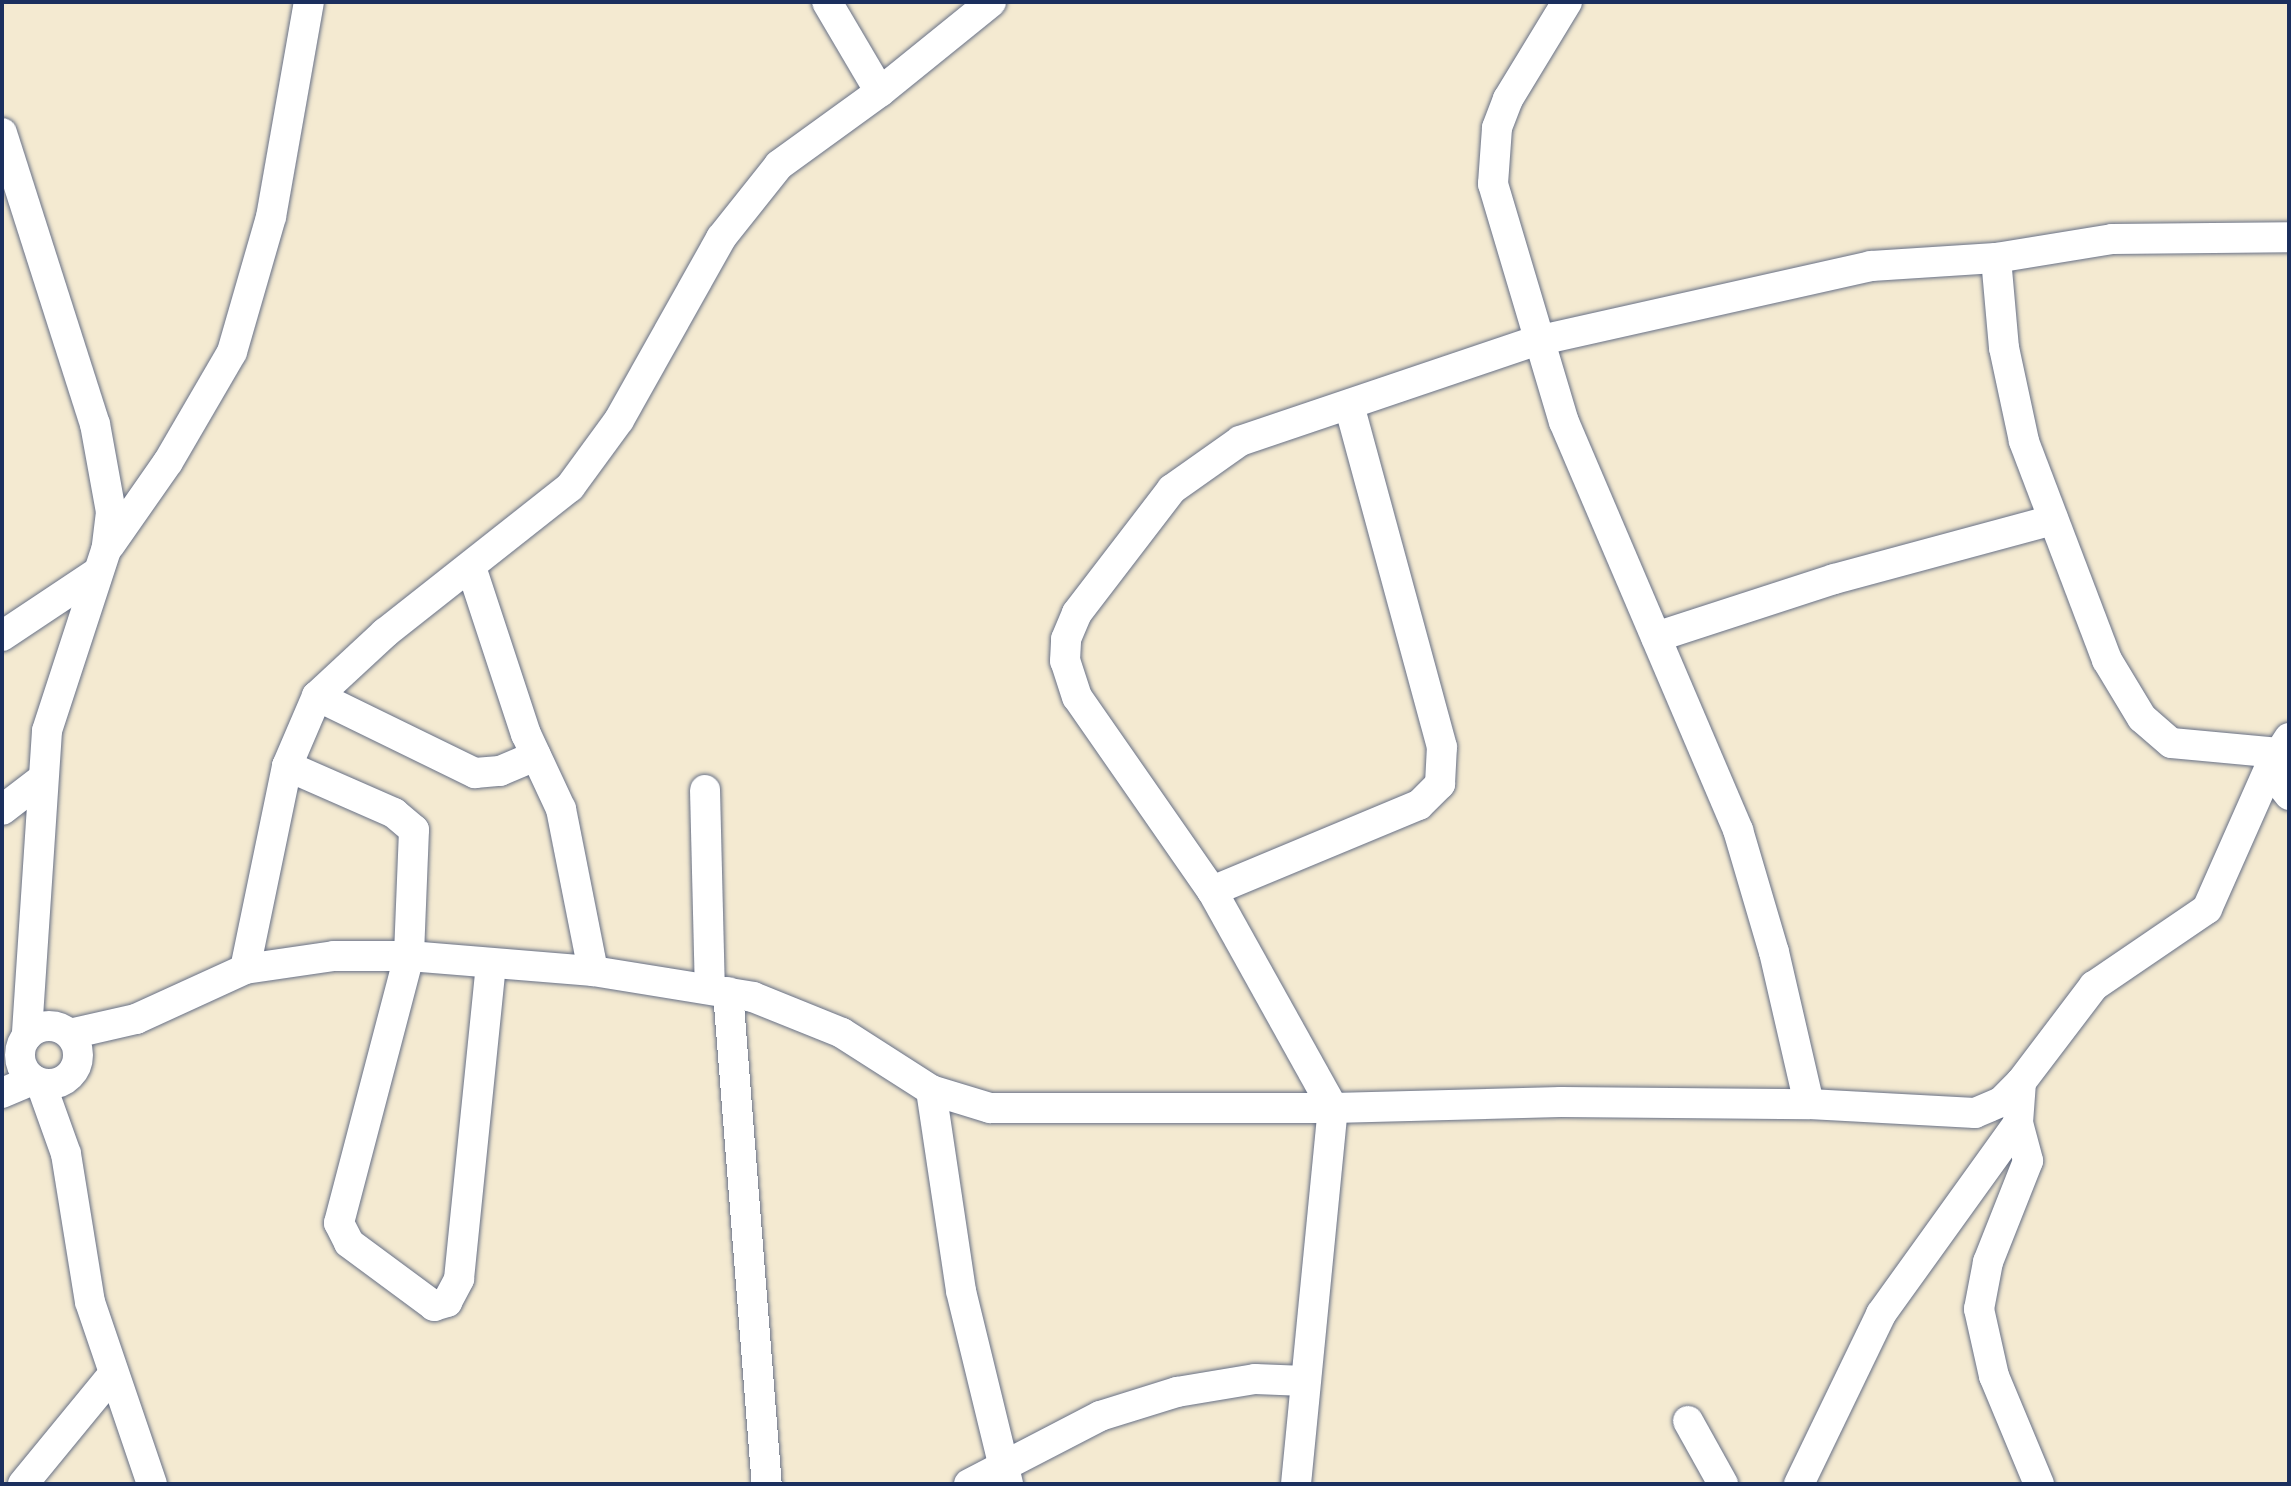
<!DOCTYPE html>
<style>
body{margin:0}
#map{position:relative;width:2291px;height:1486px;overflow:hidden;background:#f4ead1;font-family:Caveat,sans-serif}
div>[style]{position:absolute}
.roads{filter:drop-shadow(0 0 2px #677086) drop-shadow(0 0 2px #677086)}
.minor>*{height:30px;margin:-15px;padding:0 15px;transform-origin:15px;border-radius:15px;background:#fff}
.minor>.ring{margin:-15px;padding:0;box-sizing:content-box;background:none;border:30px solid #fff;border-radius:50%}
span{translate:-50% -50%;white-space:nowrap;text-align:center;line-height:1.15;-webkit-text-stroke:8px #fcf5e5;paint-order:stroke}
.frame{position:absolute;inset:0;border:4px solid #1b2f5e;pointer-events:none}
</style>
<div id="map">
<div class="roads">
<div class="minor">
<i style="left:827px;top:2px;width:104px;rotate:59.5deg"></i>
<i style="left:1567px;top:2px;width:114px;rotate:121.3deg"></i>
<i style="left:1508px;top:99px;width:31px;rotate:111deg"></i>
<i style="left:1497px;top:128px;width:56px;rotate:94.1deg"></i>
<i style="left:1493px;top:184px;width:248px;rotate:73.4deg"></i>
<i style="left:1564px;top:422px;width:444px;rotate:66.9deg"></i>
<i style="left:1738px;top:830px;width:127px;rotate:73.6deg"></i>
<i style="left:1774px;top:952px;width:156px;rotate:77deg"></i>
<i style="left:2px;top:133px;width:305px;rotate:72.3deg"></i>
<i style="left:95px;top:424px;width:89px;rotate:79.7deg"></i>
<i style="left:111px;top:512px;width:38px;rotate:97deg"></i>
<i style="left:106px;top:550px;width:190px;rotate:108.1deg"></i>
<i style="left:47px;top:731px;width:306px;rotate:93.8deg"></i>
<i style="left:110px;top:545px;width:101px;rotate:-55.1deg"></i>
<i style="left:168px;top:462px;width:127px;rotate:-59.8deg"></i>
<i style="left:232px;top:352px;width:141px;rotate:-73.9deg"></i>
<i style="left:271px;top:217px;width:218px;rotate:-80deg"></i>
<i style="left:471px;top:567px;width:176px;rotate:71.8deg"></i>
<i style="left:526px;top:734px;width:83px;rotate:65deg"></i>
<i style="left:561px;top:809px;width:165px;rotate:78.8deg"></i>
<i style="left:2px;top:636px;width:115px;rotate:-33.7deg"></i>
<i style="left:1656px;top:637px;width:187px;rotate:-18deg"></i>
<i style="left:1834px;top:579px;width:227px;rotate:-15.1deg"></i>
<i style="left:317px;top:696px;width:176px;rotate:26deg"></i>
<i style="left:475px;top:773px;width:25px;rotate:-5deg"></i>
<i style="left:500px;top:771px;width:39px;rotate:-23deg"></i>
<i style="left:2279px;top:753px;width:108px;rotate:-174.7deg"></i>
<i style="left:2171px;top:743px;width:38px;rotate:-139deg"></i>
<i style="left:2142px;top:718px;width:68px;rotate:-121.1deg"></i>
<i style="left:2107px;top:660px;width:234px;rotate:-110.8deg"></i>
<i style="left:2024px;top:441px;width:95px;rotate:-102.1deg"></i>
<i style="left:2004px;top:348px;width:90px;rotate:-95.1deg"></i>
<i style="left:1996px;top:258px;width:118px;rotate:-9.3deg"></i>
<i style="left:2112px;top:239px;width:177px;rotate:-0.6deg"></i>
<i style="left:287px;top:766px;width:117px;rotate:23.7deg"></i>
<i style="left:394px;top:813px;width:26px;rotate:40deg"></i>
<i style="left:414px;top:830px;width:126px;rotate:92.3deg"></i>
<i style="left:409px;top:956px;width:276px;rotate:104.7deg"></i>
<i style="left:339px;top:1223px;width:22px;rotate:63deg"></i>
<i style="left:349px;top:1243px;width:106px;rotate:36.5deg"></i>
<i style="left:434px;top:1306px;width:14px;rotate:-17deg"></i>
<i style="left:447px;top:1302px;width:26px;rotate:-62deg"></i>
<i style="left:459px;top:1279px;width:317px;rotate:-84.2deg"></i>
<i style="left:2269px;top:769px;width:33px;rotate:52deg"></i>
<i style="left:705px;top:790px;width:199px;rotate:88.6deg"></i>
<i style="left:2px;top:810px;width:49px;rotate:-37.6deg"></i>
<i style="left:1212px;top:891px;width:224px;rotate:-22.6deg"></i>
<i style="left:1419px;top:805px;width:30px;rotate:-45deg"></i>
<i style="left:1440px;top:784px;width:37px;rotate:-87deg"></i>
<i style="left:1442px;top:747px;width:354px;rotate:-105.2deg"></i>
<i style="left:245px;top:969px;width:207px;rotate:-78.3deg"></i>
<i style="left:287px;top:766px;width:76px;rotate:-66.8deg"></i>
<i style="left:317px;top:696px;width:93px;rotate:-42.8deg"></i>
<i style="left:385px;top:633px;width:236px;rotate:-38.3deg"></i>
<i style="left:570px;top:487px;width:83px;rotate:-53.8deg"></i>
<i style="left:619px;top:420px;width:209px;rotate:-60.7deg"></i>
<i style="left:721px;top:238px;width:93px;rotate:-51.5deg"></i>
<i style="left:779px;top:165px;width:125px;rotate:-35.9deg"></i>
<i style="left:880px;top:92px;width:143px;rotate:-39deg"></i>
<i style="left:728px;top:992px;width:494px;rotate:85.5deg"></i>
<i class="ring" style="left:20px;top:1026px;width:28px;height:28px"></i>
<i style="left:70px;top:1034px;width:68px;rotate:-12.8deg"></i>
<i style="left:136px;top:1019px;width:120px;rotate:-24.6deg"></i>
<i style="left:245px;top:969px;width:90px;rotate:-8.3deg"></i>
<i style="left:334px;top:956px;width:75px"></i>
<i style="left:409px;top:956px;width:185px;rotate:4.7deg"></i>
<i style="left:593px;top:971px;width:162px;rotate:9.2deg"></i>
<i style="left:753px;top:997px;width:96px;rotate:22deg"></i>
<i style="left:842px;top:1033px;width:106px;rotate:32.6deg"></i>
<i style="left:931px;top:1090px;width:62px;rotate:17deg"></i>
<i style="left:990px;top:1108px;width:343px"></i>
<i style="left:1333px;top:1108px;width:228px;rotate:-1.5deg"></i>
<i style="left:1561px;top:1102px;width:248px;rotate:0.5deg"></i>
<i style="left:1809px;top:1104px;width:166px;rotate:3.1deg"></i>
<i style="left:1975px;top:1113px;width:28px;rotate:-23deg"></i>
<i style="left:2001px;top:1102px;width:28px;rotate:-45deg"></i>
<i style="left:2021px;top:1082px;width:121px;rotate:-52.8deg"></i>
<i style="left:2094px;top:986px;width:137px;rotate:-34.3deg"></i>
<i style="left:2207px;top:909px;width:153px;rotate:-66.1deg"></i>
<i style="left:2269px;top:769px;width:37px;rotate:-57deg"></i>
<i style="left:41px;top:1084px;width:74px;rotate:70.3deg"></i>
<i style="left:66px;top:1154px;width:150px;rotate:80.8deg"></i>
<i style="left:90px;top:1302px;width:192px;rotate:71.2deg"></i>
<i style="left:931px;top:1090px;width:203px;rotate:81.5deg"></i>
<i style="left:961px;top:1291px;width:199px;rotate:76.3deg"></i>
<i style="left:2px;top:1093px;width:34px;rotate:-23deg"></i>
<i style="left:2018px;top:1123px;width:39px;rotate:75deg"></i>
<i style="left:2028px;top:1161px;width:109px;rotate:111.6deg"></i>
<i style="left:1988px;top:1262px;width:48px;rotate:100.8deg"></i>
<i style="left:1979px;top:1309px;width:69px;rotate:77.4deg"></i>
<i style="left:1994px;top:1376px;width:117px;rotate:67.4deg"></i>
<i style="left:1688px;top:1421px;width:72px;rotate:60.9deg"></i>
<i style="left:23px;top:1484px;width:139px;rotate:-50.6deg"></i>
<i style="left:969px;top:1484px;width:148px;rotate:-27.4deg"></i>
<i style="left:1100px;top:1416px;width:81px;rotate:-17.3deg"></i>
<i style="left:1177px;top:1392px;width:79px;rotate:-9.5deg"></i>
<i style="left:1255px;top:1379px;width:50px;rotate:2.3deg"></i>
<i style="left:1296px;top:1484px;width:378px;rotate:-84.4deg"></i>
<i style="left:1333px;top:1108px;width:248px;rotate:-119.1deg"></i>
<i style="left:1212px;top:891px;width:236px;rotate:-124.8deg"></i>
<i style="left:1077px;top:697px;width:38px;rotate:-108deg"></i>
<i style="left:1065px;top:661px;width:22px;rotate:-87deg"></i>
<i style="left:1066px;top:639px;width:28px;rotate:-67deg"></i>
<i style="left:1077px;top:613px;width:156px;rotate:-52.5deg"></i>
<i style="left:1172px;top:489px;width:83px;rotate:-35.2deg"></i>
<i style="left:1240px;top:441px;width:312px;rotate:-18.7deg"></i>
<i style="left:1536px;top:341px;width:343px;rotate:-12.6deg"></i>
<i style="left:1871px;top:266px;width:125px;rotate:-3.7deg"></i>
<i style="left:1799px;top:1484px;width:189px;rotate:-64.2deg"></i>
<i style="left:1881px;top:1314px;width:235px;rotate:-54.3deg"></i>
<i style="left:2018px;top:1123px;width:41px;rotate:-85.8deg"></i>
</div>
</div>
<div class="frame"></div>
</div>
